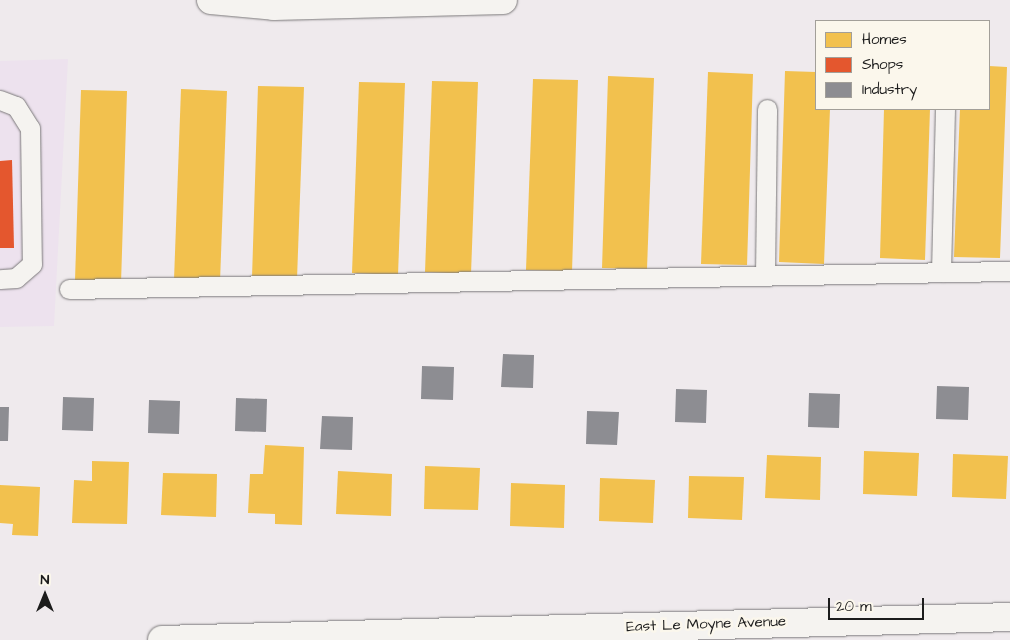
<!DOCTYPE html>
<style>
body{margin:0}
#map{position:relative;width:1010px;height:640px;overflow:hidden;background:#efeaed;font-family:"Architects Daughter",sans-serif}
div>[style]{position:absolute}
.built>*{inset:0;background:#ede2ee}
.homes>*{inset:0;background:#f2c14e}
.shops>*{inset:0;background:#e4572e}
.industry>*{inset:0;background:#8d8d92}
.roads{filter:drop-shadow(0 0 1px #7b797a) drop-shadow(0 0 1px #7b797a)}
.service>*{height:19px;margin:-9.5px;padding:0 9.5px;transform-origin:9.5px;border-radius:9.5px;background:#f5f3f0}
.minor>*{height:28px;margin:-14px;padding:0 14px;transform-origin:14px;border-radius:14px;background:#f5f3f0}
span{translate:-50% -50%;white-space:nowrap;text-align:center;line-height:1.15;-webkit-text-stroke:5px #fbf7ec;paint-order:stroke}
.street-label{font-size:15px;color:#1c1c1c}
.legend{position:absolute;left:815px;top:20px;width:175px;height:90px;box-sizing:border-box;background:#fbf7ec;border:1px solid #a29f99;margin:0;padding:6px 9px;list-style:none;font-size:15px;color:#1c1c1c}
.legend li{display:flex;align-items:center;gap:10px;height:25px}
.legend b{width:25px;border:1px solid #a29f99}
.north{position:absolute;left:20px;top:570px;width:50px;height:50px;-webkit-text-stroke:4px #fbf7ec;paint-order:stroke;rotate:0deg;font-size:14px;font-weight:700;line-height:20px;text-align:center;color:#1c1c1c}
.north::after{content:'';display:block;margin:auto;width:18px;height:22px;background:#1c1c1c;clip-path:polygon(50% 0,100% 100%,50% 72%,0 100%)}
.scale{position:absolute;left:828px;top:598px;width:96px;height:22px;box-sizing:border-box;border:2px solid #1c1c1c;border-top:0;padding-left:6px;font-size:15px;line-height:18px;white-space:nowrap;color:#1c1c1c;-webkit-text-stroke:4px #fbf7ec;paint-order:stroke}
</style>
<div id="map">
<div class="built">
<i style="clip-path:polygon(68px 59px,54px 326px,0 327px,0 61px)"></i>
</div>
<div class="homes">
<i style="clip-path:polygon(989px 66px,1007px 67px,1000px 258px,954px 257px,960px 109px,989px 109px)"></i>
<i style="clip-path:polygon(785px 71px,816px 72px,816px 109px,830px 109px,824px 264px,779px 262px)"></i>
<i style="clip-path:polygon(708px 72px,753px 74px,747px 265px,701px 264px)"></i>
<i style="clip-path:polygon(608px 76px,654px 78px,647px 269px,602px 268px)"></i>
<i style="clip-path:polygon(533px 79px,578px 80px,572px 271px,526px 270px)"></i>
<i style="clip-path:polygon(432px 81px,478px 82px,471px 274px,425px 272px)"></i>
<i style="clip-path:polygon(359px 82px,405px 83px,398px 275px,352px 273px)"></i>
<i style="clip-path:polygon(258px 86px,304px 87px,297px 279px,252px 277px)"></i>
<i style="clip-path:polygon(181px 89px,227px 91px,220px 282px,174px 280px)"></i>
<i style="clip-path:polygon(81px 90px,127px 91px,121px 283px,75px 281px)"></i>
<i style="clip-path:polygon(884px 109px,930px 109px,925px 260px,880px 258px)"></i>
<i style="clip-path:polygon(265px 445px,304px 447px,302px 525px,275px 524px,275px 514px,248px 513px,250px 474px,263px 474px)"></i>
<i style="clip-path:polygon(864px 451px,919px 453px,917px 496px,863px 494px)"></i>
<i style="clip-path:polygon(953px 454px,1008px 456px,1006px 499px,952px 497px)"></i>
<i style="clip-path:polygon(767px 455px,821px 457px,820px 500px,765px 498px)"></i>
<i style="clip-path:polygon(92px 461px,129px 462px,127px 524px,72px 523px,74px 480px,92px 481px)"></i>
<i style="clip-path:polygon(425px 466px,480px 468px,478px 510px,424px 509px)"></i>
<i style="clip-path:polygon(338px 471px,392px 474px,391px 516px,336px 514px)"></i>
<i style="clip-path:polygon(163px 473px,217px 474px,216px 517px,161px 515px)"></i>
<i style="clip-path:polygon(689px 476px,744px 477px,742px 520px,688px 518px)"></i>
<i style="clip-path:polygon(600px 478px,655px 480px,653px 523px,599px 521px)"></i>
<i style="clip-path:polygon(511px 483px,565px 485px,564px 528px,510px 526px)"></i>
<i style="clip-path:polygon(0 485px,40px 487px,38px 536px,12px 535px,13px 524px,0 523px)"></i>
</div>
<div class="shops">
<i style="clip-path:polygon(12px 160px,14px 248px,0 248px,0 161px)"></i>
</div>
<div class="industry">
<i style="clip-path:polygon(503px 354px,534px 355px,533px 388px,501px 387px)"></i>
<i style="clip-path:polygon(422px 366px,454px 367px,453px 400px,421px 399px)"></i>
<i style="clip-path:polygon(937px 386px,969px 387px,968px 420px,936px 419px)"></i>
<i style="clip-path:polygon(676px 389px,707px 390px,706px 423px,675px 422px)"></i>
<i style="clip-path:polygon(809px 393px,840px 394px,839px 428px,808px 427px)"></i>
<i style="clip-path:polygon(63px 397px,94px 398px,93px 431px,62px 430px)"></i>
<i style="clip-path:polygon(236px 398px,267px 399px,266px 432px,235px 431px)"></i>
<i style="clip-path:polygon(149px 400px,180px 401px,179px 434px,148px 433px)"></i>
<i style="clip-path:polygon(0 407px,9px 407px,8px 441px,0 441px)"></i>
<i style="clip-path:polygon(587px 411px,619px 412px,617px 445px,586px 444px)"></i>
<i style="clip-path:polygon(322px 416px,353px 417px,352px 450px,320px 449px)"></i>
</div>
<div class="roads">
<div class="service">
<i style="left:0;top:100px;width:17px;rotate:21deg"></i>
<i style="left:16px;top:106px;width:26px;rotate:58deg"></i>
<i style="left:30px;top:128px;width:136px;rotate:89.2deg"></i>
<i style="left:32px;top:264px;width:21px;rotate:139deg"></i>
<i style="left:16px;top:278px;width:16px;rotate:176deg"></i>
<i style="left:941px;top:272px;width:163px;rotate:-88.6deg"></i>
<i style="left:765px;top:276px;width:167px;rotate:-89.3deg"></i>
<i style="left:69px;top:289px;width:941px;rotate:-1.1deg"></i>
</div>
<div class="minor">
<i style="left:211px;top:0;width:63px;rotate:5.4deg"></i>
<i style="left:274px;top:6px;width:229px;rotate:-1.5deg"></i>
<i style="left:162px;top:640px;width:848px;rotate:-1.55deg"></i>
</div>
</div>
<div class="street-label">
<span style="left:706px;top:624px;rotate:-2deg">East Le Moyne Avenue</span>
</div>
<ul class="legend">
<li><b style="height:14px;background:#f2c14e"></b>Homes</li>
<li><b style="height:14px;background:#e4572e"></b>Shops</li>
<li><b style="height:14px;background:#8d8d92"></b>Industry</li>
</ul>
<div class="north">N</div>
<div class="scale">20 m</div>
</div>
